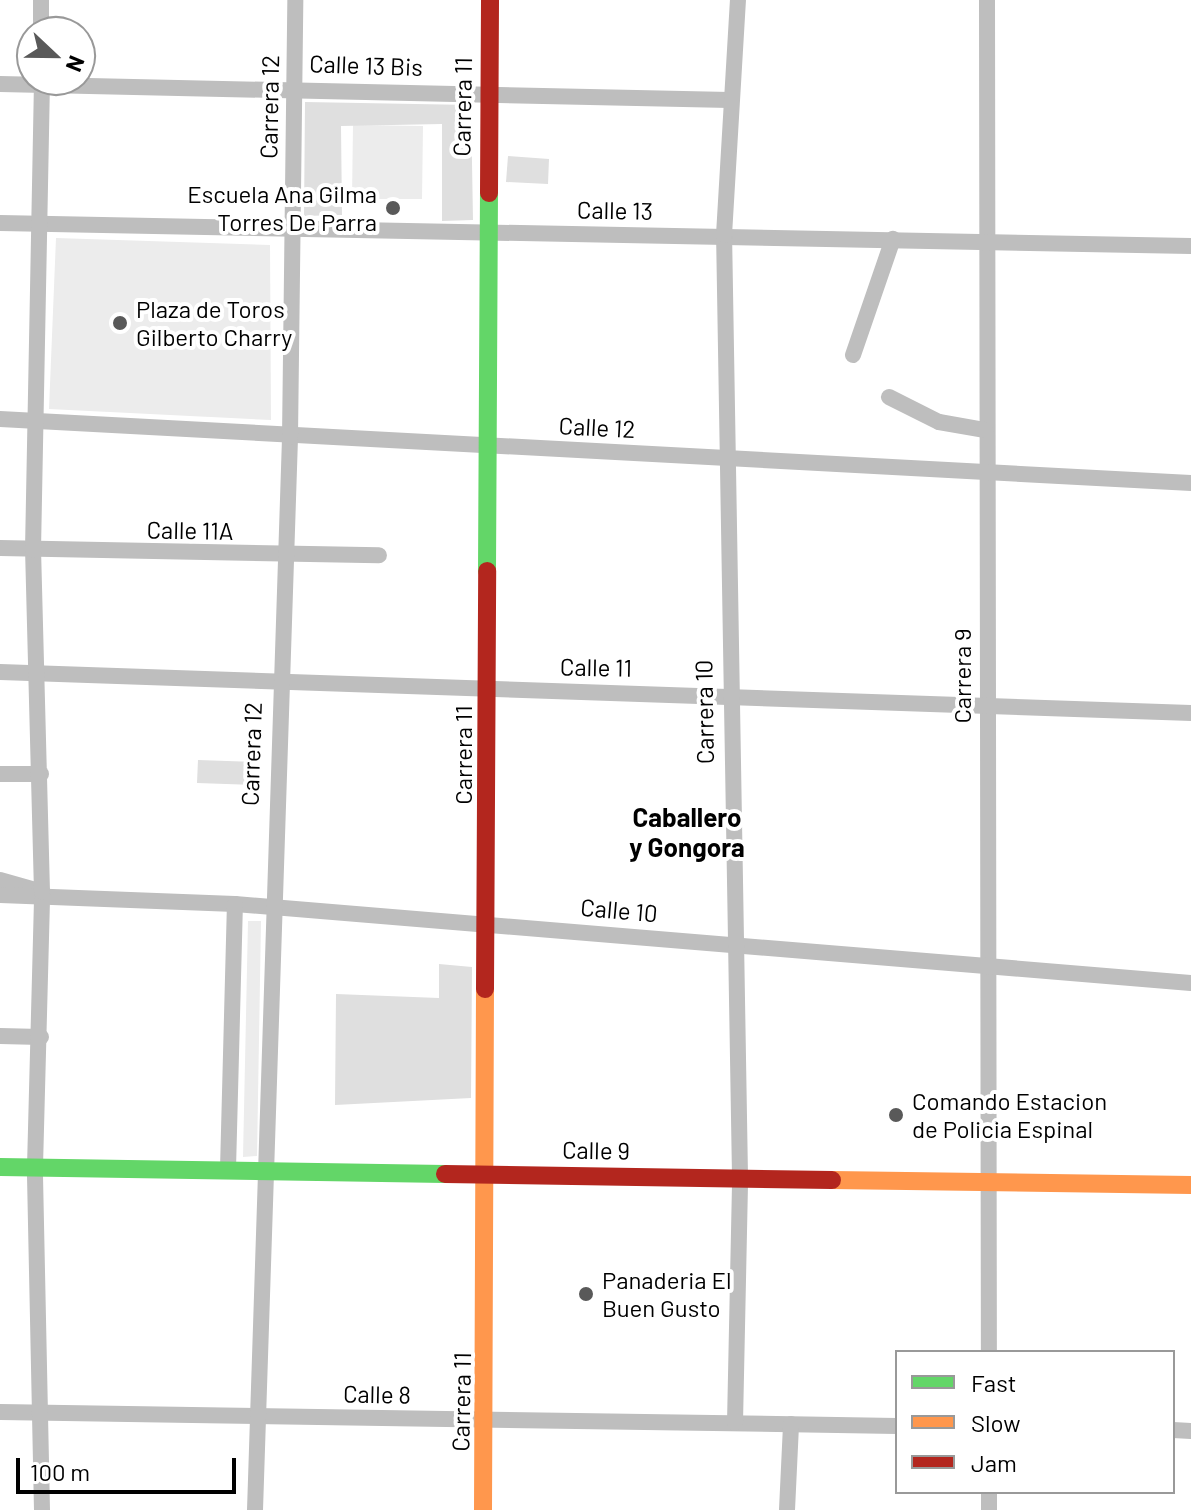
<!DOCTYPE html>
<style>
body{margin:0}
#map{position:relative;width:1191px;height:1510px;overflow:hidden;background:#fff;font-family:Barlow,sans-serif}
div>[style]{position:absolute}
.green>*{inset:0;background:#ececec}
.building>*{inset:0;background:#dfdfdf}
.street>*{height:16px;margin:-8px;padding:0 8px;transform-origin:8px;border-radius:8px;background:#bebebe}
.fast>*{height:18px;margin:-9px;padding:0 9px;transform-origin:9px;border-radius:9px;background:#63d668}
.slow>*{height:18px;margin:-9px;padding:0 9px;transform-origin:9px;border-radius:9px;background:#ff974d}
.jam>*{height:18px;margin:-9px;padding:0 9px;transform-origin:9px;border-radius:9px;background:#b3261e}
.dots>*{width:22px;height:22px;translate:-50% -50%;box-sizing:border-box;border:4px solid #fff;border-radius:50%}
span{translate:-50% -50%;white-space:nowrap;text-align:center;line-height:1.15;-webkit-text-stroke:8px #fff;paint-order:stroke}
.street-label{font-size:24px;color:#000}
.poi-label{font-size:24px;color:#000}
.right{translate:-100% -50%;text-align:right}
.left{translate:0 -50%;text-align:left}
.neighbourhood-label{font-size:26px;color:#000;font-weight:700}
.legend{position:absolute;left:895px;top:1350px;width:280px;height:144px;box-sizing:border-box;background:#fff;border:2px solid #999;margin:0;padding:10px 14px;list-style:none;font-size:24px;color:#000}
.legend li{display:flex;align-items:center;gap:16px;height:40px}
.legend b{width:40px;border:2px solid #999}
.north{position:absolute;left:16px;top:16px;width:80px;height:80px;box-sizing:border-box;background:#fff;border:2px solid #999;border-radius:50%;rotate:112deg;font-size:22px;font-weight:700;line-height:32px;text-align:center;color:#000}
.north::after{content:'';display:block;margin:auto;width:28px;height:36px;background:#595959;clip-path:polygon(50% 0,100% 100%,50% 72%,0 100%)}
.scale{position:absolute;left:16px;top:1458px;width:220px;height:36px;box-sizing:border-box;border:4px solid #000;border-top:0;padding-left:10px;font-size:24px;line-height:28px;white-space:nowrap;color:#000;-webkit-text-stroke:6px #fff;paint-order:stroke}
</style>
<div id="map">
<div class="green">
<i style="clip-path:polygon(353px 125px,423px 126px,422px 199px,352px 199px)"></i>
<i style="clip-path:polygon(56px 238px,270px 245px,271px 420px,49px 409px)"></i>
<i style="clip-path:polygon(248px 921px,261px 921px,257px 1156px,243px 1157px)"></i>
</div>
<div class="building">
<i style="clip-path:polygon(305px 102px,471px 105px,473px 220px,442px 221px,442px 124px,341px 126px,342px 215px,304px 216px)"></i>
<i style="clip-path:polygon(508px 156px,549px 159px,548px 184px,506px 182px)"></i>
<i style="clip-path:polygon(198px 760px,256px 762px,255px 785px,197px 783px)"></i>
<i style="clip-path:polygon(439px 964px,472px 967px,471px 1098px,335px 1105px,336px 994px,439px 998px)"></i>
</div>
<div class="street">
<i style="left:41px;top:0;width:32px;rotate:90deg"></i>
<i style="left:987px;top:0;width:1352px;rotate:89.92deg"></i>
<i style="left:0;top:84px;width:730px;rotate:1.26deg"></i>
<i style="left:0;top:223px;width:1191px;rotate:1.11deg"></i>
<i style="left:853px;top:355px;width:123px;rotate:-71deg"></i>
<i style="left:889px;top:397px;width:56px;rotate:26.6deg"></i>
<i style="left:939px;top:422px;width:47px;rotate:9.9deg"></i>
<i style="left:0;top:419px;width:1193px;rotate:3.08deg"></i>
<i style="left:0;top:548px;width:379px;rotate:1.1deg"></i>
<i style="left:0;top:672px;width:1192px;rotate:1.97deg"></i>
<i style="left:0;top:774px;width:41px"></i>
<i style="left:0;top:880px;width:44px;rotate:15.9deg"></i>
<i style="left:0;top:895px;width:235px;rotate:2.2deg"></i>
<i style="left:235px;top:904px;width:959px;rotate:4.72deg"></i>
<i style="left:0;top:1036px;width:41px;rotate:1.4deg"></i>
<i style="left:228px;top:1169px;width:265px;rotate:-88.5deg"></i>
<i style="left:0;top:1412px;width:897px;rotate:0.89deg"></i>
<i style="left:735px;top:1423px;width:247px;rotate:-88.8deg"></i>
<i style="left:740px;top:1176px;width:941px;rotate:-90.97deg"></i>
<i style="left:724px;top:235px;width:235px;rotate:-86.6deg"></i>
<i style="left:1173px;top:1430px;width:18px;rotate:3deg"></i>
<i style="left:42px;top:1510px;width:343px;rotate:-91.2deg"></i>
<i style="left:35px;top:1167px;width:275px;rotate:-88.5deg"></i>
<i style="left:42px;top:892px;width:342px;rotate:-91.5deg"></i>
<i style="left:33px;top:550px;width:470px;rotate:-88.9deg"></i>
<i style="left:255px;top:1510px;width:1074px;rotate:-88.13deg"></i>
<i style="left:290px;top:437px;width:437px;rotate:-89.3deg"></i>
<i style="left:787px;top:1510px;width:86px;rotate:-87.3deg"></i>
<i style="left:989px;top:1510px;width:18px;rotate:-90deg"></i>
</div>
<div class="fast">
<i style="left:487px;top:571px;width:378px;rotate:-89.7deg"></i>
<i style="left:0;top:1167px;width:445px;rotate:0.9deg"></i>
</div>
<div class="slow">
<i style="left:832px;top:1180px;width:359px;rotate:0.8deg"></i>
<i style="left:483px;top:1510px;width:521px;rotate:-89.78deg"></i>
</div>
<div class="jam">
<i style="left:489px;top:193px;width:193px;rotate:-89.7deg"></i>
<i style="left:485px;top:989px;width:418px;rotate:-89.7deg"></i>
<i style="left:445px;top:1174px;width:387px;rotate:0.9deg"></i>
</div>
<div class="dots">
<i style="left:393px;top:208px;background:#595959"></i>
<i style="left:120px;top:323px;background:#595959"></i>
<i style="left:896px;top:1115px;background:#595959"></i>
<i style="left:586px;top:1294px;background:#595959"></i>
</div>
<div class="street-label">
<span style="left:366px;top:65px;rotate:2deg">Calle 13 Bis</span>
<span style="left:269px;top:107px;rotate:-89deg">Carrera 12</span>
<span style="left:462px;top:107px;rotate:-89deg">Carrera 11</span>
<span style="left:615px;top:210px;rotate:1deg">Calle 13</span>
<span style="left:597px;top:427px;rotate:3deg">Calle 12</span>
<span style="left:190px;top:530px;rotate:1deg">Calle 11A</span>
<span style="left:596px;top:667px;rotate:1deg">Calle 11</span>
<span style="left:962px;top:676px;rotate:-90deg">Carrera 9</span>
<span style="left:704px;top:712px;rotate:-91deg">Carrera 10</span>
<span style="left:251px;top:754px;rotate:-88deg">Carrera 12</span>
<span style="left:463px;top:755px;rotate:-90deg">Carrera 11</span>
<span style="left:619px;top:910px;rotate:5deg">Calle 10</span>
<span style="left:596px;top:1150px;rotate:1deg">Calle 9</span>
<span style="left:377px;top:1394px;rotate:1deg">Calle 8</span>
<span style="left:461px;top:1402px;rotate:-89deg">Carrera 11</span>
</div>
<div class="poi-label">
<span class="right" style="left:377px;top:208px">Escuela Ana Gilma<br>Torres De Parra</span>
<span class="left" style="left:136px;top:323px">Plaza de Toros<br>Gilberto Charry</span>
<span class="left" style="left:912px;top:1115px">Comando Estacion<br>de Policia Espinal</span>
<span class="left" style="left:602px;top:1294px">Panaderia El<br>Buen Gusto</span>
</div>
<div class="neighbourhood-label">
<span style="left:687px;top:832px">Caballero<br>y Gongora</span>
</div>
<ul class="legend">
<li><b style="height:10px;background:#63d668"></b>Fast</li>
<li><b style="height:10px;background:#ff974d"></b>Slow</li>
<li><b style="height:10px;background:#b3261e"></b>Jam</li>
</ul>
<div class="north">N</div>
<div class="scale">100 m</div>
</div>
